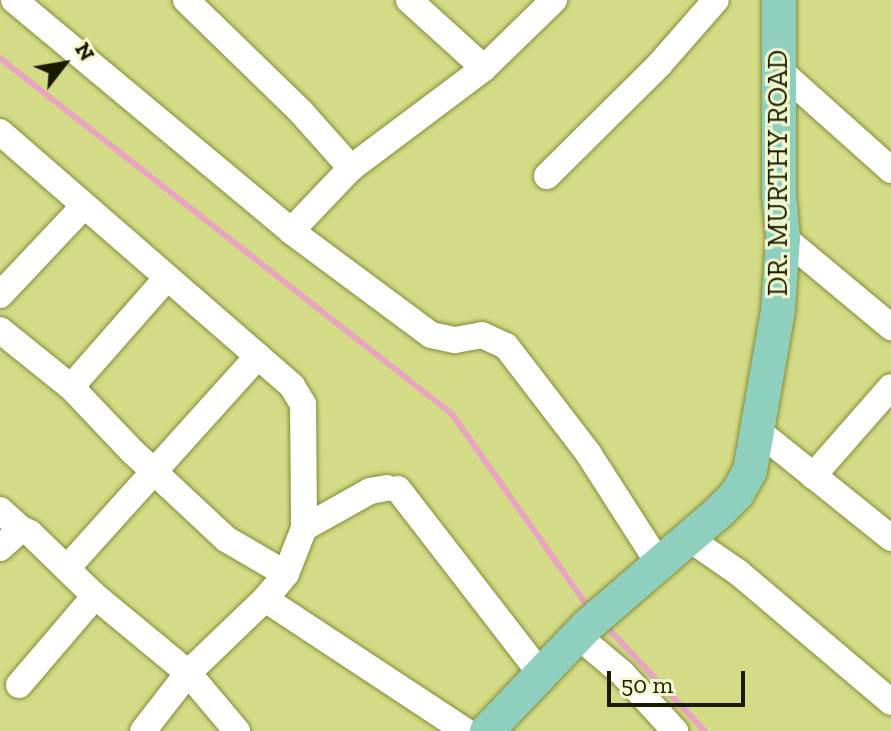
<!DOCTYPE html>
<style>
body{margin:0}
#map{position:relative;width:891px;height:731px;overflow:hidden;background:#d3db86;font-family:"Zilla Slab",serif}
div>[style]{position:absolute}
.stream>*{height:6px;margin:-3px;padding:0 3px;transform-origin:3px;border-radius:3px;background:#e8a4c0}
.roads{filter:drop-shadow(0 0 2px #858b37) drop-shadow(0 0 2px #858b37)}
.minor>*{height:26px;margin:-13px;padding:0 13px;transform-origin:13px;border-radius:13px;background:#fff}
.major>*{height:34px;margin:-17px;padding:0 17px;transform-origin:17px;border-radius:17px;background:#8fcfbe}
span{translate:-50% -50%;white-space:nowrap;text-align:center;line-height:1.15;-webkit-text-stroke:6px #f4f8cf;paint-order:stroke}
.street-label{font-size:28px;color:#191b00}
.north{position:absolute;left:24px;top:24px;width:80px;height:80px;-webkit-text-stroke:6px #f4f8cf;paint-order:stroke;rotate:59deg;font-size:22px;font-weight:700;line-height:32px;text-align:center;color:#191b00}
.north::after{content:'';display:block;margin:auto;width:28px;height:36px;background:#191b00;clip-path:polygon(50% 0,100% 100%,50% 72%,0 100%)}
.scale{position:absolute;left:607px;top:671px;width:138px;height:36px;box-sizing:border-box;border:4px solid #191b00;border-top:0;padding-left:10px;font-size:24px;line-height:28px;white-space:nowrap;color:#191b00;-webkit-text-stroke:6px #f4f8cf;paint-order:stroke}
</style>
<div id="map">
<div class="stream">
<i style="left:0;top:58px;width:575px;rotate:38.22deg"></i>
<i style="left:452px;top:414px;width:237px;rotate:54.8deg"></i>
<i style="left:605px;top:625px;width:146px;rotate:46.7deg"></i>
</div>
<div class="roads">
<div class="minor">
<i style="left:14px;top:0;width:361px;rotate:39.8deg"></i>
<i style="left:291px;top:231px;width:174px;rotate:36.6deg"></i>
<i style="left:431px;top:335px;width:25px;rotate:12deg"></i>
<i style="left:455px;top:340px;width:27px;rotate:-10deg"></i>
<i style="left:482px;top:335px;width:26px;rotate:25deg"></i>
<i style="left:506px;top:346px;width:135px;rotate:52.5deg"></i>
<i style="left:588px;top:453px;width:130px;rotate:57.3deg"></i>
<i style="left:186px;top:0;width:162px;rotate:44.2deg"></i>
<i style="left:302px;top:113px;width:74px;rotate:48.3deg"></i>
<i style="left:409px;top:0;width:101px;rotate:42.2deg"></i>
<i style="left:777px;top:68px;width:153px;rotate:41.8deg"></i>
<i style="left:0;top:132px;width:387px;rotate:41deg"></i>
<i style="left:292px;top:386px;width:21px;rotate:59deg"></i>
<i style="left:303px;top:404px;width:124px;rotate:89.5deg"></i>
<i style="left:304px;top:528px;width:49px;rotate:111.4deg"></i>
<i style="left:286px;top:574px;width:33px;rotate:130deg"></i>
<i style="left:265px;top:599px;width:107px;rotate:136.1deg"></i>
<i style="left:188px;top:673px;width:73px;rotate:127.8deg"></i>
<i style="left:547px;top:176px;width:158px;rotate:-44.7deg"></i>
<i style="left:659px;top:65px;width:86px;rotate:-48.8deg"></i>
<i style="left:291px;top:231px;width:87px;rotate:-46.4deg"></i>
<i style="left:351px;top:168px;width:166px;rotate:-36.9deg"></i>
<i style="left:484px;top:68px;width:98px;rotate:-44.2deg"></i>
<i style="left:783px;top:237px;width:141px;rotate:39.8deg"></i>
<i style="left:0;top:295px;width:122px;rotate:-46.7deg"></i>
<i style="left:0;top:330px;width:91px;rotate:38.8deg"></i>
<i style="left:71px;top:387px;width:90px;rotate:46.4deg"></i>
<i style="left:133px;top:452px;width:127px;rotate:43.1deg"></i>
<i style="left:226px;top:539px;width:69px;rotate:30.3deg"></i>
<i style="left:71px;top:387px;width:144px;rotate:-48.7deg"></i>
<i style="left:758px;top:431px;width:171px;rotate:38.8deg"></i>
<i style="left:813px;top:476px;width:118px;rotate:-48.8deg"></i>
<i style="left:398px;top:489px;width:234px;rotate:52.3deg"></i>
<i style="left:0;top:510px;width:28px;rotate:42deg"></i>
<i style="left:304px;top:528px;width:76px;rotate:-29.3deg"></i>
<i style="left:370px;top:491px;width:17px;rotate:-10deg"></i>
<i style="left:687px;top:537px;width:63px;rotate:34.7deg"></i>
<i style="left:739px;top:573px;width:199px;rotate:40.3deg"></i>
<i style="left:0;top:548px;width:28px;rotate:-42deg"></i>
<i style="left:21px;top:529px;width:10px;rotate:24deg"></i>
<i style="left:30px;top:533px;width:91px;rotate:44.1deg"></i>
<i style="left:95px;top:596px;width:121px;rotate:39.6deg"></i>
<i style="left:188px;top:673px;width:76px;rotate:49.8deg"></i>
<i style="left:68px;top:567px;width:284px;rotate:-48deg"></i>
<i style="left:265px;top:599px;width:240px;rotate:33.4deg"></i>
<i style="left:578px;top:636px;width:57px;rotate:40.1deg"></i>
<i style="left:622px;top:673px;width:79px;rotate:47.6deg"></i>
<i style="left:19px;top:685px;width:117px;rotate:-49.5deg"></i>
</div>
<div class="major">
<i style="left:487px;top:731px;width:145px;rotate:-46.4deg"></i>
<i style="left:587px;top:626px;width:176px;rotate:-40.8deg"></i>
<i style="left:720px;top:511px;width:24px;rotate:-45deg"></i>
<i style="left:737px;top:494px;width:26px;rotate:-61deg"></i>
<i style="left:750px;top:471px;width:162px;rotate:-80.1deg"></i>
<i style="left:778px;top:311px;width:74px;rotate:-86.1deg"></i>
<i style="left:783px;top:237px;width:42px;rotate:-95.4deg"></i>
<i style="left:779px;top:195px;width:195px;rotate:-90deg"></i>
</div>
</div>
<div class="street-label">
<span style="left:778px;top:173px;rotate:-90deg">DR. MURTHY ROAD</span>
</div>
<div class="north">N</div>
<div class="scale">50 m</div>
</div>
